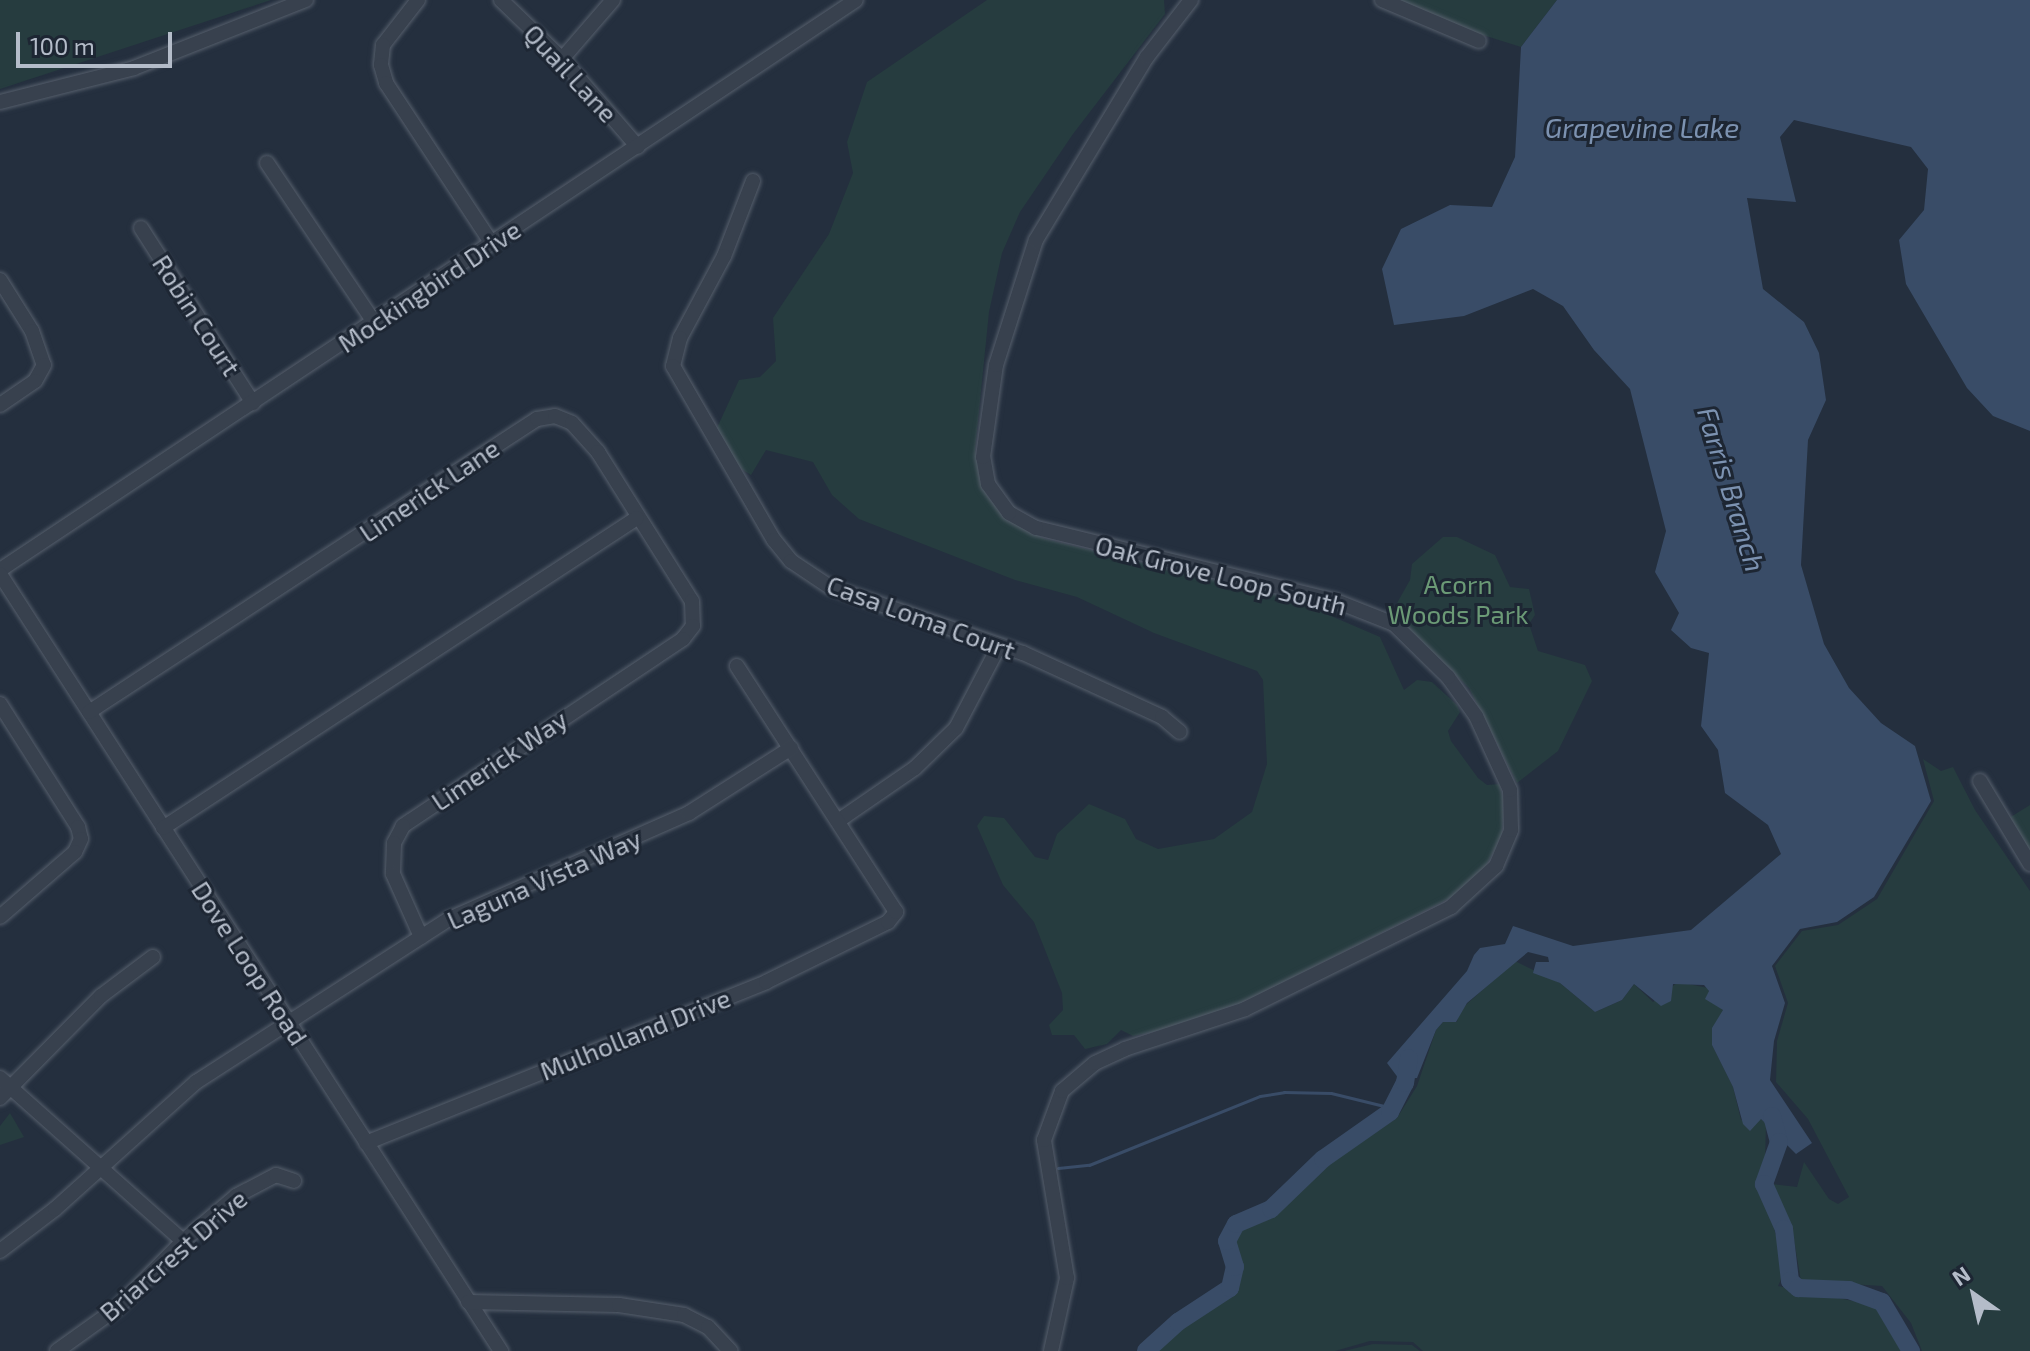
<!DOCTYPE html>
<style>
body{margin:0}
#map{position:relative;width:2030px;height:1351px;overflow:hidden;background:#242f3e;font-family:"Exo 2",sans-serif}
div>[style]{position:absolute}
.green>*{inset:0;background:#263c3f}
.water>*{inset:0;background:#394c67}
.stream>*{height:3px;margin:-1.5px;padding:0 1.5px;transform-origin:1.5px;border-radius:1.5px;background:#394c67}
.river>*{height:18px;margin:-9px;padding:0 9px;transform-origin:9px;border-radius:9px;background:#394c67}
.roads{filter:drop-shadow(0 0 2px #565f6c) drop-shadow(0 0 2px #565f6c)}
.minor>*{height:14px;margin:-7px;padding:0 7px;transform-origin:7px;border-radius:7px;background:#38414e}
span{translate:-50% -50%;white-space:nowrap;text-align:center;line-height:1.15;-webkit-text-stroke:6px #1d2633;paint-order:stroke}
.street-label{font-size:26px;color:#b4bcc9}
.park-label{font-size:26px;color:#6b9a76}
.water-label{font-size:28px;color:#7c92b1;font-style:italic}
.north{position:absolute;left:1934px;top:1255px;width:80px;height:80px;-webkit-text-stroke:6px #1d2633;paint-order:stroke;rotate:326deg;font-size:22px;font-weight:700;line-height:32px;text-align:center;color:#b4bcc9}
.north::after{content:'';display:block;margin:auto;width:28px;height:36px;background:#b4bcc9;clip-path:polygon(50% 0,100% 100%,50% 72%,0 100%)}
.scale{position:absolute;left:16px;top:32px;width:156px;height:36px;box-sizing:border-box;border:4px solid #b4bcc9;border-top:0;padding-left:10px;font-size:24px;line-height:28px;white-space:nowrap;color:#b4bcc9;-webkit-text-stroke:6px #1d2633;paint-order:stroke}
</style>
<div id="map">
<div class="green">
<i style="clip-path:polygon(0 0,271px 0,0 89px)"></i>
<i style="clip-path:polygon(987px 0,1164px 0,1165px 14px,1073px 134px,1020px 212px,1002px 253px,989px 312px,975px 450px,986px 494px,1007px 520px,1045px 539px,1289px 598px,1380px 637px,1404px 690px,1417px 680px,1432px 682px,1457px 705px,1460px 712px,1448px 731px,1451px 741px,1478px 778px,1487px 785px,1499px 784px,1504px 801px,1502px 834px,1493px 853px,1484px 869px,1452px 897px,1244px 1002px,1169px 1029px,1133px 1036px,1121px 1030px,1107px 1044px,1085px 1049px,1074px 1035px,1052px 1035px,1049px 1025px,1063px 1010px,1062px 993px,1034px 922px,1003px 885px,977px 826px,984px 816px,1004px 818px,1035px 857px,1048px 860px,1057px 834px,1089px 804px,1125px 819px,1136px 839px,1158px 849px,1214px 839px,1252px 812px,1267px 764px,1263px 680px,1257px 671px,1154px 633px,1077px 597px,1015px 580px,859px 519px,832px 495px,813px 462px,766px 450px,751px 475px,738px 467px,716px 430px,739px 380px,760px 377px,776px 361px,773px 318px,829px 234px,853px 173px,847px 142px,867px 82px)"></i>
<i style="clip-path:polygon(1393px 0,1557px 0,1521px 47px,1429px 18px)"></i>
<i style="clip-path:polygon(1443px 537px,1457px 537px,1495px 555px,1510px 587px,1529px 589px,1535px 615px,1529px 624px,1538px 651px,1585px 665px,1592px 681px,1558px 751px,1517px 783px,1469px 688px,1392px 612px,1410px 580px,1412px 564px)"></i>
<i style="clip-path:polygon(1923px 759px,1941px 771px,1953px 767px,1975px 810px,2030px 891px,2030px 1351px,1922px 1351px,1911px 1323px,1882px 1286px,1801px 1281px,1792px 1228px,1772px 1184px,1797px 1187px,1804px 1162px,1829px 1199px,1838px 1204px,1849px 1197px,1808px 1119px,1776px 1082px,1777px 1041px,1788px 1003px,1775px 966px,1802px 931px,1838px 925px,1877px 899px,1934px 801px)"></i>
<i style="clip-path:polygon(2030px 805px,2030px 856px,2009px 818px)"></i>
<i style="clip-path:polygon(1515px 961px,1560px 983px,1595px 1012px,1622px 1000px,1634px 984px,1653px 1002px,1678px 982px,1708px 988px,1711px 1001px,1723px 1010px,1712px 1045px,1733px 1087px,1741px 1120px,1761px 1119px,1766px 1124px,1765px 1162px,1756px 1185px,1771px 1216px,1785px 1271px,1778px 1286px,1868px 1304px,1885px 1315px,1907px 1351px,1423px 1351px,1413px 1342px,1370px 1341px,1335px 1351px,1156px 1351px,1184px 1323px,1226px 1301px,1240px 1283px,1235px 1235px,1239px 1229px,1281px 1210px,1331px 1163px,1397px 1118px,1417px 1086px,1436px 1030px,1443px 1022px,1457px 1022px,1459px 1011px)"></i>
<i style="clip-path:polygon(10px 1113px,24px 1137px,0 1145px,0 1126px)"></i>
<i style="clip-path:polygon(1373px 1344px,1412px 1345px,1420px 1351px,1344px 1351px)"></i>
</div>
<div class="water">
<i style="clip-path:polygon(1557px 0,2030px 0,2030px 431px,1993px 416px,1967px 388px,1906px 284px,1899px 240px,1924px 210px,1928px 169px,1911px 147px,1794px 120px,1780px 137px,1796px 202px,1747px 198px,1763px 289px,1804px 322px,1819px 353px,1826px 400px,1808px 440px,1801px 565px,1824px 644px,1849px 688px,1881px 723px,1915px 746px,1931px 801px,1874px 897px,1837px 922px,1800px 929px,1772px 966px,1785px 1003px,1774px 1041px,1770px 1080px,1812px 1143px,1796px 1154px,1761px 1119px,1750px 1131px,1743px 1124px,1733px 1087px,1712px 1045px,1712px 1028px,1723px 1010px,1705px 999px,1709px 991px,1704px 985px,1673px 984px,1671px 1001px,1661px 1006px,1634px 984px,1622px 1000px,1595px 1012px,1560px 983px,1533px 973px,1536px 962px,1549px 962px,1548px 957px,1528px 952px,1467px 1003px,1456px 1022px,1443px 1022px,1436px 1030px,1417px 1078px,1399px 1079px,1387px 1063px,1467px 971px,1474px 955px,1480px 948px,1505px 944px,1513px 926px,1573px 946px,1691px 930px,1781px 854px,1768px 825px,1725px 793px,1718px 750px,1701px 726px,1709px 653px,1691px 648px,1671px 630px,1679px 613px,1655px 572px,1666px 531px,1630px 389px,1594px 350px,1563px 306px,1533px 289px,1464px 316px,1394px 325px,1382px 269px,1401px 229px,1450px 205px,1492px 207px,1515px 157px,1521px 47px)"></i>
</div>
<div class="stream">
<i style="left:1058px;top:1168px;width:31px;rotate:-6deg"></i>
<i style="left:1089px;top:1165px;width:184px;rotate:-22deg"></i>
<i style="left:1260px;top:1096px;width:24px;rotate:-9deg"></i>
<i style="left:1284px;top:1092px;width:47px;rotate:1.2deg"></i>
<i style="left:1331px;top:1093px;width:63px;rotate:13.8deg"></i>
</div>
<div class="river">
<i style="left:1772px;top:1116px;width:27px;rotate:75deg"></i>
<i style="left:1779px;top:1142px;width:45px;rotate:109.7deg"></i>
<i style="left:1764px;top:1184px;width:49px;rotate:66deg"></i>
<i style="left:1784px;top:1229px;width:52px;rotate:83.4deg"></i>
<i style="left:1790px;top:1281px;width:11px;rotate:41deg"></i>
<i style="left:1798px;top:1288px;width:51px;rotate:2.2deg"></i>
<i style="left:1849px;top:1290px;width:35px;rotate:20deg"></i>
<i style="left:1882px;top:1302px;width:57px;rotate:59.4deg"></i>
<i style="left:1146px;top:1351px;width:43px;rotate:-42.2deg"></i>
<i style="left:1178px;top:1322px;width:62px;rotate:-33.2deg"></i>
<i style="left:1230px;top:1288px;width:22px;rotate:-77deg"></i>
<i style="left:1235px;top:1267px;width:27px;rotate:-107deg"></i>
<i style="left:1227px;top:1241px;width:19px;rotate:-62deg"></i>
<i style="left:1236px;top:1224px;width:38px;rotate:-23deg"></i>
<i style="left:1271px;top:1209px;width:72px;rotate:-43.9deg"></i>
<i style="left:1323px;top:1159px;width:82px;rotate:-35deg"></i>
<i style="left:1390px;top:1112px;width:33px;rotate:-63deg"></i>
<i style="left:1405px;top:1083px;width:25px;rotate:-81deg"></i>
</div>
<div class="roads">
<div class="minor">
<i style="left:418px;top:0;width:57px;rotate:127.9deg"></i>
<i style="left:383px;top:45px;width:20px;rotate:96deg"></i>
<i style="left:381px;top:65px;width:19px;rotate:74deg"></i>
<i style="left:386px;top:83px;width:193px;rotate:56.6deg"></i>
<i style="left:501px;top:0;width:85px;rotate:44deg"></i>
<i style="left:562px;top:59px;width:116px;rotate:49.2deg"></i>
<i style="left:1382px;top:0;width:105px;rotate:22.9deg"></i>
<i style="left:562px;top:59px;width:78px;rotate:-49.2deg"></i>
<i style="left:0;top:102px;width:138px;rotate:-14.2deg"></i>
<i style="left:134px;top:68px;width:185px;rotate:-21.6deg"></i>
<i style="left:267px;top:163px;width:192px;rotate:56.1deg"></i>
<i style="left:753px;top:181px;width:80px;rotate:111.1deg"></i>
<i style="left:724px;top:256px;width:93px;rotate:118.2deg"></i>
<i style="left:680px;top:338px;width:29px;rotate:104deg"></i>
<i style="left:673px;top:366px;width:201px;rotate:59.9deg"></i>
<i style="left:774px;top:540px;width:27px;rotate:51deg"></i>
<i style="left:791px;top:561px;width:47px;rotate:33.7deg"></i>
<i style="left:830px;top:587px;width:204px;rotate:18.9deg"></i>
<i style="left:1023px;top:653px;width:153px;rotate:24.7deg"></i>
<i style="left:1162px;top:717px;width:23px;rotate:40deg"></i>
<i style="left:141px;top:228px;width:208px;rotate:57.4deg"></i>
<i style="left:0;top:280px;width:60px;rotate:57.9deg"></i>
<i style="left:32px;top:331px;width:36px;rotate:71deg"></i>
<i style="left:44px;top:365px;width:18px;rotate:119deg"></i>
<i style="left:35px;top:381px;width:42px;rotate:145.6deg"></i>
<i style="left:0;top:570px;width:1028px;rotate:-33.66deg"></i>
<i style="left:0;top:574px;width:925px;rotate:57.19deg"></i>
<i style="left:0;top:704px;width:146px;rotate:57.6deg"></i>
<i style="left:78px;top:827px;width:12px;rotate:76deg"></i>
<i style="left:81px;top:839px;width:14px;rotate:115deg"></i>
<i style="left:75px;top:852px;width:99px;rotate:139.1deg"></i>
<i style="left:89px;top:712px;width:535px;rotate:-33.19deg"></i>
<i style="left:537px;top:419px;width:18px;rotate:-9deg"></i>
<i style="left:555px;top:416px;width:18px;rotate:22deg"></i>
<i style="left:572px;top:423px;width:39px;rotate:48deg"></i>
<i style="left:598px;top:452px;width:176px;rotate:57.8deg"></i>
<i style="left:692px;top:601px;width:25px;rotate:88deg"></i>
<i style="left:693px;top:626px;width:16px;rotate:128deg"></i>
<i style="left:683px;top:639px;width:337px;rotate:146.3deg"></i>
<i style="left:403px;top:826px;width:19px;rotate:118deg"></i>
<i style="left:394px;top:843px;width:31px;rotate:92deg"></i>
<i style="left:393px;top:874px;width:69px;rotate:66deg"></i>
<i style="left:1980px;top:781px;width:97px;rotate:58.9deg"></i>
<i style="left:838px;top:821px;width:93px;rotate:-34.5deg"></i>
<i style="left:915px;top:768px;width:57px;rotate:-44.3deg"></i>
<i style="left:956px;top:728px;width:93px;rotate:-62.3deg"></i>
<i style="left:163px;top:828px;width:566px;rotate:-33.19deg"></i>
<i style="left:0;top:1078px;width:245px;rotate:41.7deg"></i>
<i style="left:0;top:1098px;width:144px;rotate:-45.3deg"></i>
<i style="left:101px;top:996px;width:65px;rotate:-36.9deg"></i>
<i style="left:366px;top:1143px;width:431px;rotate:-21.9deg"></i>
<i style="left:766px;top:982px;width:136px;rotate:-26.2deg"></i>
<i style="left:888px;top:922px;width:13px;rotate:-51deg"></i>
<i style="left:896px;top:912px;width:293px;rotate:-122.9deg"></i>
<i style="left:0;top:1251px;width:69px;rotate:-37.4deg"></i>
<i style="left:55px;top:1209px;width:190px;rotate:-42deg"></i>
<i style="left:196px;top:1082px;width:301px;rotate:-32.8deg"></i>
<i style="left:449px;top:919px;width:262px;rotate:-23.8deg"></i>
<i style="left:689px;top:813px;width:121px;rotate:-32.5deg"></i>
<i style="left:468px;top:1302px;width:151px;rotate:1.1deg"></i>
<i style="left:619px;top:1305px;width:66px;rotate:8.7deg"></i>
<i style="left:684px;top:1315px;width:27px;rotate:27deg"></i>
<i style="left:708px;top:1327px;width:33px;rotate:47deg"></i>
<i style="left:57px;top:1351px;width:74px;rotate:-35.6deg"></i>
<i style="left:117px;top:1308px;width:94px;rotate:-45.4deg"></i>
<i style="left:183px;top:1241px;width:70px;rotate:-40.3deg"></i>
<i style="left:236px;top:1196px;width:45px;rotate:-27.7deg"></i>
<i style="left:276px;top:1175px;width:19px;rotate:18deg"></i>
<i style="left:1051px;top:1351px;width:75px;rotate:-77.6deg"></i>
<i style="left:1067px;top:1278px;width:140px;rotate:-99.5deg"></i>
<i style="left:1044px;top:1140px;width:52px;rotate:-69.8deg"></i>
<i style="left:1062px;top:1091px;width:43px;rotate:-40.3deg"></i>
<i style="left:1095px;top:1063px;width:33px;rotate:-25deg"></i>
<i style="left:1125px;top:1049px;width:126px;rotate:-18.4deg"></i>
<i style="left:1245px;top:1009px;width:230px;rotate:-26.3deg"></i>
<i style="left:1451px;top:907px;width:61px;rotate:-42.3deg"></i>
<i style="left:1496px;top:866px;width:39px;rotate:-67deg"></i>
<i style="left:1511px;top:830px;width:40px;rotate:-91.4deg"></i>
<i style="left:1510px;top:790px;width:81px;rotate:-114.7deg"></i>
<i style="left:1476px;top:716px;width:48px;rotate:-125.7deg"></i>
<i style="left:1448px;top:677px;width:76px;rotate:-135.5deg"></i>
<i style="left:1394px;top:624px;width:62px;rotate:-158.4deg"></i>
<i style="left:1336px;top:601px;width:309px;rotate:-166.3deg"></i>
<i style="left:1036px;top:528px;width:31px;rotate:-151deg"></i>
<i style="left:1009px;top:513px;width:36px;rotate:-126deg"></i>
<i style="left:988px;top:484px;width:27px;rotate:-100deg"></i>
<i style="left:983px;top:457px;width:93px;rotate:-82deg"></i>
<i style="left:996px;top:365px;width:131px;rotate:-72.3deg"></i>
<i style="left:1036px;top:240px;width:214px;rotate:-58.8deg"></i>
<i style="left:1147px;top:57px;width:72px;rotate:-52.3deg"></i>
</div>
</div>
<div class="street-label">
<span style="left:571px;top:73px;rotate:47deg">Quail Lane</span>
<span style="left:429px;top:286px;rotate:-34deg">Mockingbird Drive</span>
<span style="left:197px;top:315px;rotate:57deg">Robin Court</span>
<span style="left:429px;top:490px;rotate:-34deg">Limerick Lane</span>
<span style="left:1221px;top:575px;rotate:14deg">Oak Grove Loop South</span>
<span style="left:921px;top:617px;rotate:20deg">Casa Loma Court</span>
<span style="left:499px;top:760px;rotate:-34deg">Limerick Way</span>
<span style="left:544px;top:879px;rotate:-24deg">Laguna Vista Way</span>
<span style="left:250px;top:963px;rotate:57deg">Dove Loop Road</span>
<span style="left:635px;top:1034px;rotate:-22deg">Mulholland Drive</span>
<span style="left:173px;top:1255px;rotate:-41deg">Briarcrest Drive</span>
</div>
<div class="park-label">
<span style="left:1458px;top:599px">Acorn<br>Woods Park</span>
</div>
<div class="water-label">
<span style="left:1642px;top:127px">Grapevine Lake</span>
<span style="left:1732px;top:489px;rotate:73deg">Farris Branch</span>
</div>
<div class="north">N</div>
<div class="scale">100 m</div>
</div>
